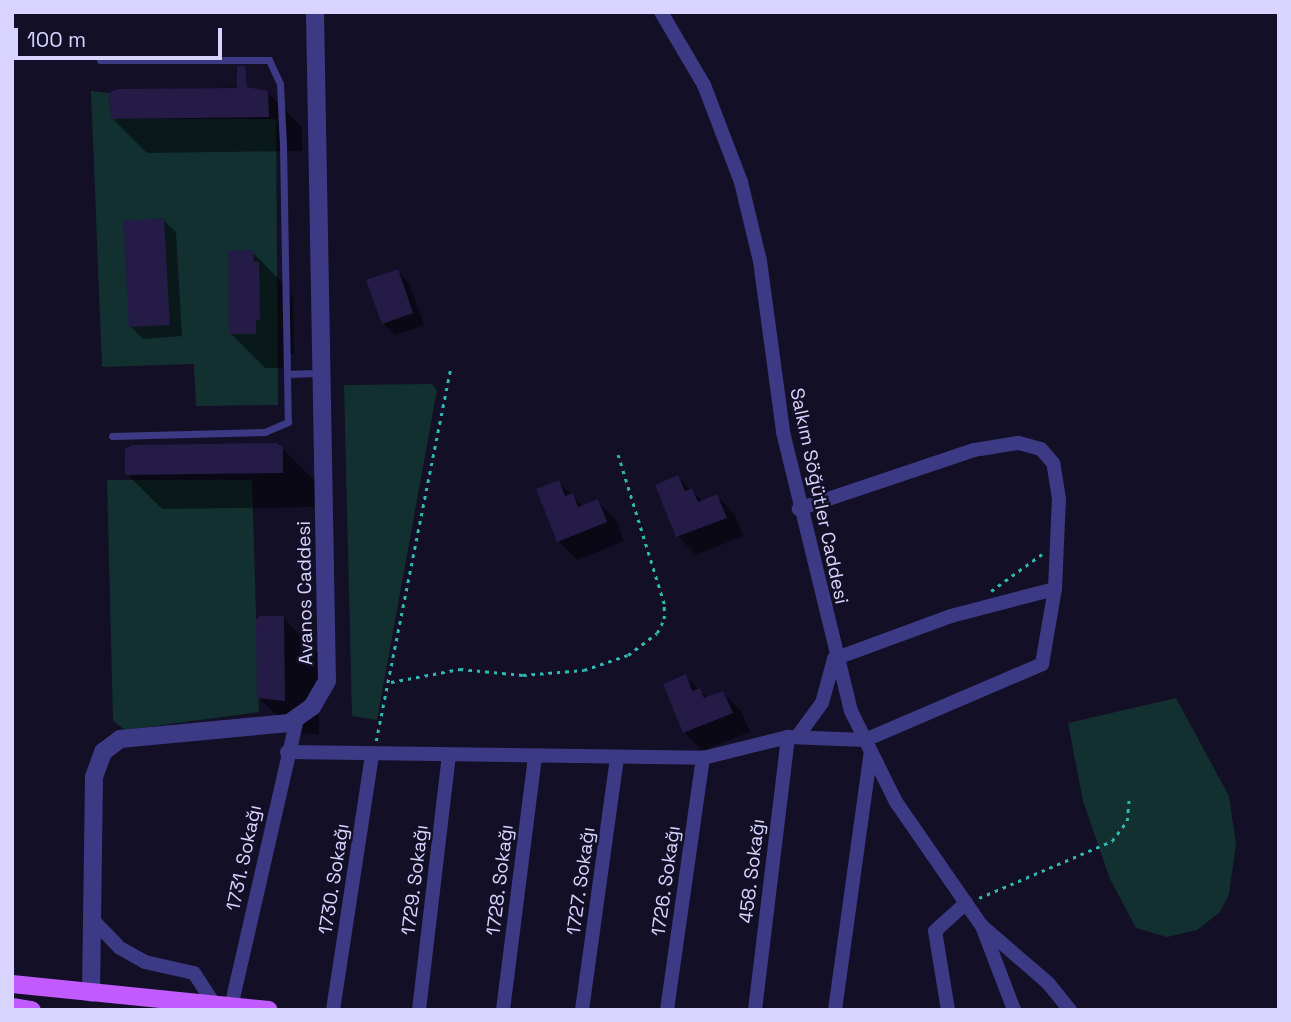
<!DOCTYPE html>
<meta charset="utf-8">
<style>
body{margin:0}
#map{position:relative;width:1291px;height:1022px;overflow:hidden;background:#130f26;font-family:"Space Grotesk",sans-serif}
div>[style]{position:absolute}
.green>*{inset:0;background:#12302f}
.shadow>*{inset:0;background:#0007}
.building>*{inset:0;background:#241b47}
.path>*{height:2.5px;margin-top:-1.25px;transform-origin:0;background:repeating-linear-gradient(90deg,#2fb8b0 0 3.5px,transparent 0 8.5px)}
.service>*{height:7px;margin:-3.5px;padding:0 3.5px;transform-origin:3.5px;border-radius:3.5px;background:#3d3a85}
.minor>*{height:14px;margin:-7px;padding:0 7px;transform-origin:7px;border-radius:7px;background:#3d3a85}
.tertiary>*{height:18px;margin:-9px;padding:0 9px;transform-origin:9px;border-radius:9px;background:#3d3a85}
.primary>*{height:18px;margin:-9px;padding:0 9px;transform-origin:9px;border-radius:9px;background:#c25bff}
span{translate:-50% -50%;white-space:nowrap;text-align:center;line-height:1.15;-webkit-text-stroke:5px #130f26;paint-order:stroke}
.street-label{font-size:19px;color:#d9d4ff}
.frame{position:absolute;inset:0;border:14px solid #d9d4ff;pointer-events:none}
.scale{position:absolute;left:14px;top:28px;width:208px;height:32px;box-sizing:border-box;border:4px solid #d9d4ff;border-top:0;padding-left:9px;font-size:21px;line-height:24px;white-space:nowrap;color:#d9d4ff;-webkit-text-stroke:5px #130f26;paint-order:stroke}
</style>
<div id="map">
<div class="green">
<i style="clip-path:polygon(91px 91px,109px 93px,111px 119px,276px 119px,278px 405px,196px 406px,194px 364px,102px 367px)"></i>
<i style="clip-path:polygon(432px 384px,437px 390px,377px 720px,352px 716px,344px 385px)"></i>
<i style="clip-path:polygon(107px 480px,252px 480px,259px 712px,125px 730px,113px 721px)"></i>
<i style="clip-path:polygon(1176px 698px,1229px 796px,1236px 844px,1229px 894px,1220px 912px,1197px 930px,1167px 937px,1136px 928px,1110px 879px,1083px 801px,1068px 723px)"></i>
</div>
<div class="shadow">
<i style="clip-path:polygon(247px 87px,267px 92px,302px 127px,302px 151px,147px 153px,112px 118px,117px 91px)"></i>
<i style="clip-path:polygon(163px 220px,176px 232px,182px 336px,143px 339px,131px 327px)"></i>
<i style="clip-path:polygon(252px 252px,287px 287px,293px 299px,294px 354px,290px 354px,290px 368px,265px 368px,230px 333px)"></i>
<i style="clip-path:polygon(397px 271px,409px 283px,424px 325px,395px 335px,383px 323px)"></i>
<i style="clip-path:polygon(282px 448px,317px 483px,317px 507px,162px 509px,127px 474px)"></i>
<i style="clip-path:polygon(678px 477px,703px 502px,717px 496px,735px 515px,743px 536px,696px 555px,678px 536px,657px 486px)"></i>
<i style="clip-path:polygon(558px 482px,584px 507px,597px 501px,616px 520px,624px 541px,577px 560px,558px 541px,538px 490px)"></i>
<i style="clip-path:polygon(283px 618px,318px 653px,319px 735px,294px 732px,259px 698px)"></i>
<i style="clip-path:polygon(685px 676px,708px 698px,723px 693px,741px 711px,750px 732px,702px 751px,684px 732px)"></i>
</div>
<div class="building">
<i style="clip-path:polygon(237px 66px,245px 66px,247px 87px,268px 91px,269px 117px,111px 119px,109px 93px,117px 89px,237px 88px)"></i>
<i style="clip-path:polygon(164px 218px,170px 325px,129px 327px,123px 221px)"></i>
<i style="clip-path:polygon(253px 250px,254px 262px,259px 262px,260px 320px,256px 320px,256px 334px,229px 334px,228px 251px)"></i>
<i style="clip-path:polygon(398px 269px,413px 313px,382px 324px,366px 280px)"></i>
<i style="clip-path:polygon(276px 443px,283px 447px,283px 473px,125px 475px,125px 449px,132px 445px)"></i>
<i style="clip-path:polygon(678px 475px,685px 491px,692px 488px,698px 502px,717px 494px,727px 518px,676px 537px,655px 485px)"></i>
<i style="clip-path:polygon(559px 480px,565px 496px,573px 493px,578px 507px,598px 499px,607px 522px,557px 542px,536px 489px)"></i>
<i style="clip-path:polygon(260px 616px,284px 616px,285px 701px,257px 698px,256px 620px)"></i>
<i style="clip-path:polygon(686px 674px,692px 691px,700px 688px,704px 698px,723px 691px,733px 713px,683px 733px,663px 684px)"></i>
</div>
<div class="path">
<i style="left:991px;top:591px;width:63px;rotate:-36deg"></i>
<i style="left:391px;top:682px;width:70px;rotate:-10.7deg"></i>
<i style="left:460px;top:669px;width:63px;rotate:5.4deg"></i>
<i style="left:523px;top:675px;width:61px;rotate:-4.7deg"></i>
<i style="left:584px;top:670px;width:46px;rotate:-18.8deg"></i>
<i style="left:628px;top:655px;width:36px;rotate:-37deg"></i>
<i style="left:657px;top:633px;width:16px;rotate:-63deg"></i>
<i style="left:664px;top:619px;width:15px;rotate:-90deg"></i>
<i style="left:664px;top:604px;width:156px;rotate:-107.2deg"></i>
<i style="left:376px;top:741px;width:381px;rotate:-78.7deg"></i>
<i style="left:979px;top:898px;width:145px;rotate:-23.2deg"></i>
<i style="left:1112px;top:841px;width:25px;rotate:-53deg"></i>
<i style="left:1127px;top:821px;width:22px;rotate:-85deg"></i>
</div>
<div class="service">
<i style="left:100px;top:60px;width:169px"></i>
<i style="left:269px;top:60px;width:26px;rotate:65deg"></i>
<i style="left:280px;top:84px;width:61px;rotate:87.2deg"></i>
<i style="left:283px;top:145px;width:277px;rotate:89deg"></i>
<i style="left:288px;top:422px;width:25px;rotate:157deg"></i>
<i style="left:265px;top:432px;width:153px;rotate:178.5deg"></i>
<i style="left:287px;top:374px;width:34px;rotate:-2deg"></i>
</div>
<div class="minor">
<i style="left:661px;top:12px;width:85px;rotate:59.5deg"></i>
<i style="left:704px;top:85px;width:104px;rotate:69.1deg"></i>
<i style="left:741px;top:182px;width:81px;rotate:76.5deg"></i>
<i style="left:760px;top:261px;width:173px;rotate:82.3deg"></i>
<i style="left:783px;top:432px;width:287px;rotate:76.3deg"></i>
<i style="left:851px;top:711px;width:102px;rotate:63.7deg"></i>
<i style="left:896px;top:802px;width:151px;rotate:55.3deg"></i>
<i style="left:982px;top:926px;width:90px;rotate:69.1deg"></i>
<i style="left:797px;top:737px;width:42px;rotate:-53.7deg"></i>
<i style="left:822px;top:703px;width:46px;rotate:-74.7deg"></i>
<i style="left:834px;top:659px;width:125px;rotate:-20.2deg"></i>
<i style="left:951px;top:616px;width:107px;rotate:-14.6deg"></i>
<i style="left:287px;top:752px;width:416px;rotate:0.8deg"></i>
<i style="left:703px;top:758px;width:88px;rotate:-13.9deg"></i>
<i style="left:788px;top:737px;width:77px;rotate:2.2deg"></i>
<i style="left:865px;top:740px;width:193px;rotate:-23.2deg"></i>
<i style="left:1042px;top:664px;width:76px;rotate:-80.2deg"></i>
<i style="left:1055px;top:589px;width:90px;rotate:-87.5deg"></i>
<i style="left:1059px;top:499px;width:36px;rotate:-99deg"></i>
<i style="left:1053px;top:463px;width:18px;rotate:-131deg"></i>
<i style="left:1041px;top:449px;width:24px;rotate:-165deg"></i>
<i style="left:1018px;top:443px;width:45px;rotate:171deg"></i>
<i style="left:974px;top:450px;width:185px;rotate:161.4deg"></i>
<i style="left:92px;top:919px;width:40px;rotate:46deg"></i>
<i style="left:120px;top:948px;width:29px;rotate:29deg"></i>
<i style="left:145px;top:962px;width:50px;rotate:12.7deg"></i>
<i style="left:194px;top:973px;width:44px;rotate:57deg"></i>
<i style="left:983px;top:927px;width:86px;rotate:40.7deg"></i>
<i style="left:1048px;top:983px;width:35px;rotate:51deg"></i>
<i style="left:231px;top:1007px;width:295px;rotate:-77.1deg"></i>
<i style="left:333px;top:1010px;width:259px;rotate:-81.3deg"></i>
<i style="left:419px;top:1010px;width:257px;rotate:-83.3deg"></i>
<i style="left:503px;top:1010px;width:256px;rotate:-82.8deg"></i>
<i style="left:582px;top:1010px;width:255px;rotate:-82.1deg"></i>
<i style="left:667px;top:1010px;width:255px;rotate:-81.9deg"></i>
<i style="left:755px;top:1010px;width:275px;rotate:-83.1deg"></i>
<i style="left:835px;top:1010px;width:260px;rotate:-82.1deg"></i>
<i style="left:948px;top:1010px;width:80px;rotate:-99.3deg"></i>
<i style="left:935px;top:931px;width:42px;rotate:-42.1deg"></i>
</div>
<div class="tertiary">
<i style="left:91px;top:993px;width:216px;rotate:-89.2deg"></i>
<i style="left:94px;top:777px;width:27px;rotate:-70deg"></i>
<i style="left:103px;top:752px;width:21px;rotate:-37deg"></i>
<i style="left:120px;top:739px;width:170px;rotate:-5.4deg"></i>
<i style="left:289px;top:723px;width:28px;rotate:-35deg"></i>
<i style="left:312px;top:707px;width:30px;rotate:-60deg"></i>
<i style="left:327px;top:681px;width:669px;rotate:-91.03deg"></i>
</div>
<div class="primary">
<i style="left:12px;top:984px;width:258px;rotate:5.8deg"></i>
<i style="left:12px;top:1007px;width:20px;rotate:9deg"></i>
</div>
<div class="street-label">
<span style="left:819px;top:496px;rotate:78deg">Salkım Söğütler Caddesi</span>
<span style="left:305px;top:593px;rotate:-91deg">Avanos Caddesi</span>
<span style="left:244px;top:858px;rotate:-78deg">1731. Sokağı</span>
<span style="left:752px;top:871px;rotate:-83deg">458. Sokağı</span>
<span style="left:334px;top:879px;rotate:-81deg">1730. Sokağı</span>
<span style="left:415px;top:880px;rotate:-83deg">1729. Sokağı</span>
<span style="left:500px;top:880px;rotate:-83deg">1728. Sokağı</span>
<span style="left:581px;top:881px;rotate:-82deg">1727. Sokağı</span>
<span style="left:666px;top:881px;rotate:-82deg">1726. Sokağı</span>
</div>
<div class="frame"></div>
<div class="scale">100 m</div>
</div>
